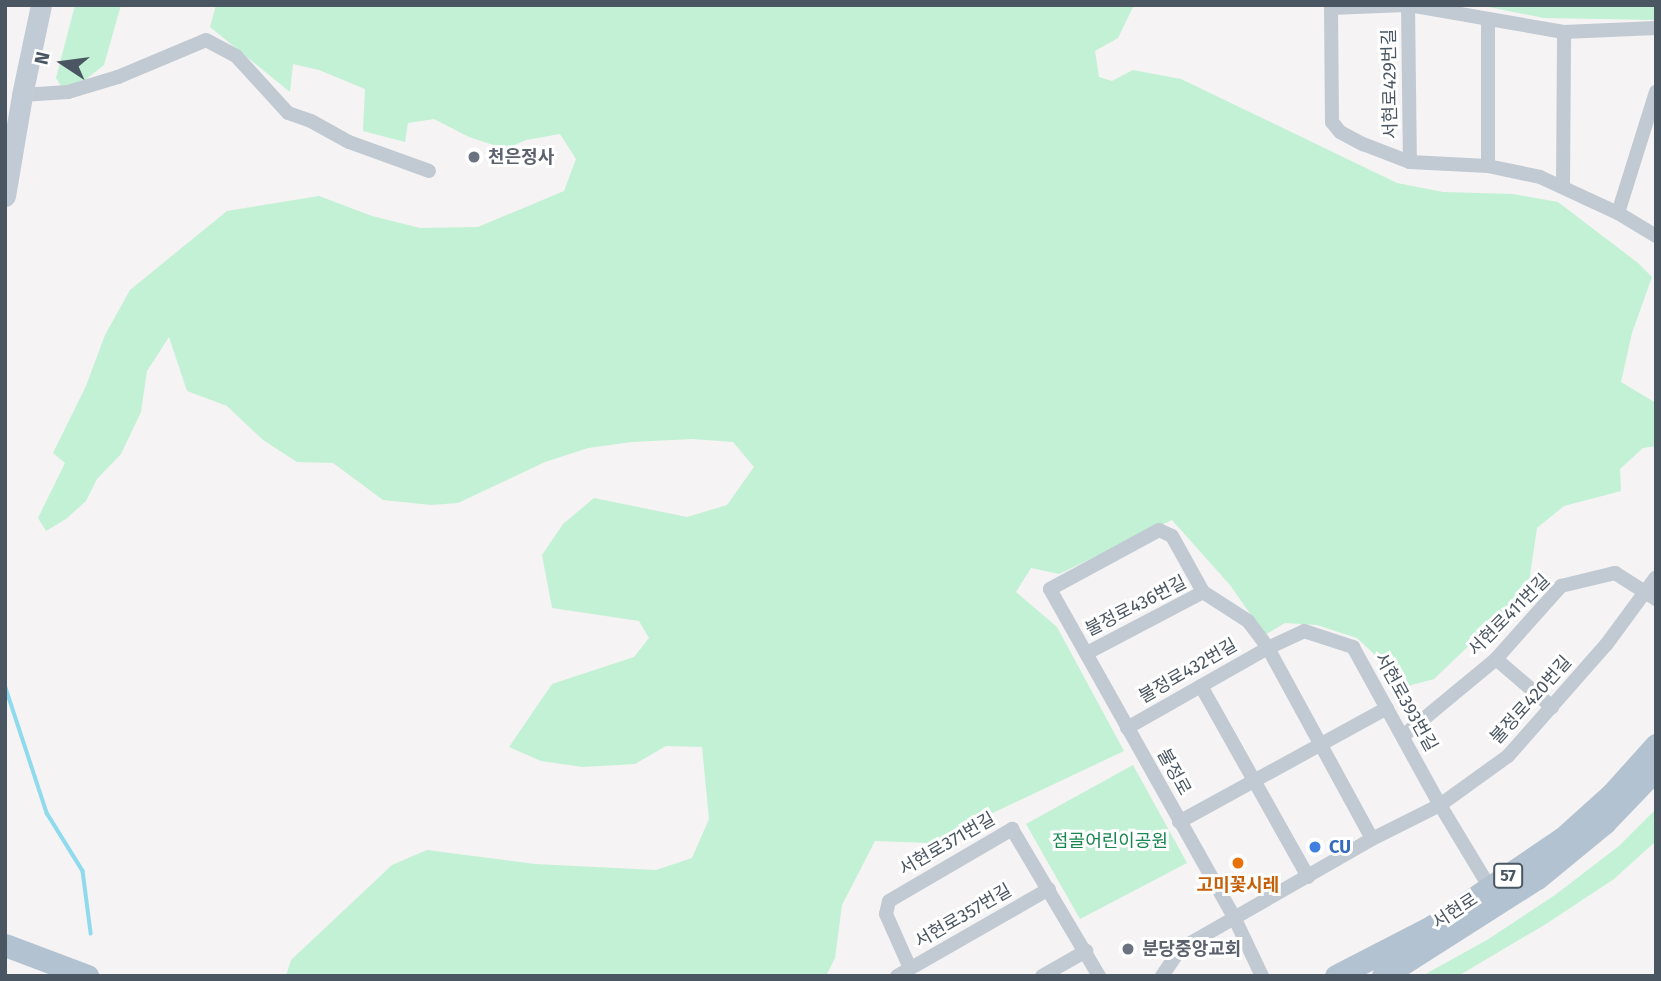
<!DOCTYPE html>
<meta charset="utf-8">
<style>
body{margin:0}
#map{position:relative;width:1661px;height:981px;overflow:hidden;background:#f5f3f3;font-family:"Fira Sans","Noto Sans KR",sans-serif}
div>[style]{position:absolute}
.green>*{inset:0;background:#c3f1d5}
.stream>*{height:3.5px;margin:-1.75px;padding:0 1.75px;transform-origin:1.75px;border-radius:1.75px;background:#90daee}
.street>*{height:14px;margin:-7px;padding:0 7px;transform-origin:7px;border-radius:7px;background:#c1cad2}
.secondary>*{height:21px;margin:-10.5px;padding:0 10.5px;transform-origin:10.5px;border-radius:10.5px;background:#c1cbd6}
.primary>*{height:23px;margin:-11.5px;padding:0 11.5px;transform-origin:11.5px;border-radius:11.5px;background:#b3c2d1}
.dots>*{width:19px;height:19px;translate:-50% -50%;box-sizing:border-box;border:4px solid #fff;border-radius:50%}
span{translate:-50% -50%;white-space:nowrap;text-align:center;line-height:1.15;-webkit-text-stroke:6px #fff;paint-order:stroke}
.shield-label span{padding:2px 5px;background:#fff;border:2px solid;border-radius:5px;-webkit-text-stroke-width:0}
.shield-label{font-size:16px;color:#4a5661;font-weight:700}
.street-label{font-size:18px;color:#4a5661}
.worship-label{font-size:18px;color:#5b616d;font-weight:700}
.left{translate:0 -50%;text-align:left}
.park-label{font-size:18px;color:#17864f}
.shop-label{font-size:18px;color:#366cbe;font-weight:700}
.food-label{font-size:18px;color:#c56008;font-weight:700}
.frame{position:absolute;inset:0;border:7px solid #4a5661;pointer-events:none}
.north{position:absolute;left:28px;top:28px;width:70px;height:70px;-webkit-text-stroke:5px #fff;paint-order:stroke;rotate:283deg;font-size:19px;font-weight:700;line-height:28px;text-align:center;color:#4a5661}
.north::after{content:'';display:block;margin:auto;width:24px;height:32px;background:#4a5661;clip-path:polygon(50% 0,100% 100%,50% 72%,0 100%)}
</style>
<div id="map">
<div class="green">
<i style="clip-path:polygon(75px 5px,121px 5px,104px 65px,80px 84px,61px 86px,56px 78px)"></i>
<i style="clip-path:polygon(216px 5px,1134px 5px,1118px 38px,1095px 51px,1099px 77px,1112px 81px,1133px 70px,1181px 79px,1397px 183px,1443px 192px,1513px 194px,1558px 202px,1638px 263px,1652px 277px,1632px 333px,1621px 382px,1656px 403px,1656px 446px,1643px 448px,1620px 469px,1621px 491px,1564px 506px,1537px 528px,1525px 609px,1480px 635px,1434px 679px,1408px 686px,1357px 638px,1317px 625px,1285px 623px,1265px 635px,1230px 585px,1172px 520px,1059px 574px,1031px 568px,1016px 592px,1057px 627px,1124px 751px,929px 843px,875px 841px,842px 905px,835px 958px,826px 976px,286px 976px,291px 960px,392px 865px,427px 850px,535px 864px,656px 870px,692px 858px,709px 819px,702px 747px,666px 746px,635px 764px,583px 767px,541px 761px,509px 747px,552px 684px,634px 657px,649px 638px,639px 621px,552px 608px,542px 555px,563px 524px,594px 498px,687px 517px,727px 505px,754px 467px,733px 442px,692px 439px,632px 442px,588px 448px,545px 462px,458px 503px,431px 505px,383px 500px,333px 463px,297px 462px,263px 440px,227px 406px,187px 391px,169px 337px,147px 371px,141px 412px,121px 454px,97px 479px,86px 501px,66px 519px,46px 531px,38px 518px,65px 463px,53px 453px,86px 386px,105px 335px,130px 290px,227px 211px,319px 196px,372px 216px,420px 228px,478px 227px,564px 191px,576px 159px,560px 134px,526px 140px,506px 149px,469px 137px,434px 119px,408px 123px,405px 142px,363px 131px,365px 89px,319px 70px,293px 64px,290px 92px,210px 27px)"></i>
<i style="clip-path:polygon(1479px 5px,1656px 5px,1656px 20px,1544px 18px)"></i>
<i style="clip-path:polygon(1133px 765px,1187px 863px,1080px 919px,1026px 824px)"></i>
<i style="clip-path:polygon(1656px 809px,1656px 841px,1614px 879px,1546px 924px,1458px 976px,1422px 976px,1487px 940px,1555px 895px,1619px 846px)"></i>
</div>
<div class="stream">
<i style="left:5px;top:685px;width:135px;rotate:71.8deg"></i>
<i style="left:47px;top:813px;width:68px;rotate:58.2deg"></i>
<i style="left:83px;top:871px;width:63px;rotate:82.6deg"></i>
</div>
<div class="street">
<i style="left:1406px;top:5px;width:75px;rotate:177.7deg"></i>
<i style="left:1331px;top:8px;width:114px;rotate:89.5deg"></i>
<i style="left:1332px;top:122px;width:13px;rotate:51deg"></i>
<i style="left:1340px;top:132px;width:26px;rotate:28deg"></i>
<i style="left:1363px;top:144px;width:50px;rotate:21deg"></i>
<i style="left:1410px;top:162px;width:78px;rotate:2.9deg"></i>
<i style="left:1488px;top:166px;width:53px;rotate:11.9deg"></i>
<i style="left:1540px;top:177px;width:86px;rotate:24.8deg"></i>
<i style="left:1618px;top:213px;width:44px;rotate:31.2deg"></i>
<i style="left:1408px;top:5px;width:157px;rotate:89.3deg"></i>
<i style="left:1409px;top:5px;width:157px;rotate:9.9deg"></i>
<i style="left:1564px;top:32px;width:92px;rotate:-2.5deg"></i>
<i style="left:1488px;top:20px;width:146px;rotate:90deg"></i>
<i style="left:22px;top:95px;width:46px;rotate:-3.7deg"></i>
<i style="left:68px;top:92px;width:52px;rotate:-16.7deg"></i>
<i style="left:118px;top:77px;width:95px;rotate:-22.8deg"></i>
<i style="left:206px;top:40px;width:34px;rotate:28deg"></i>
<i style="left:236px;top:56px;width:77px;rotate:47.6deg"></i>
<i style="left:288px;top:113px;width:24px;rotate:19deg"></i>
<i style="left:311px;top:121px;width:43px;rotate:28.9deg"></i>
<i style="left:349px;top:142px;width:85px;rotate:19.9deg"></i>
<i style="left:1563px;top:185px;width:153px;rotate:-89.6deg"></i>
<i style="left:1618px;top:213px;width:127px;rotate:-72.6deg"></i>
<i style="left:1087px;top:653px;width:131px;rotate:-27.7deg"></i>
<i style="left:1496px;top:659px;width:74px;rotate:40.6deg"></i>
<i style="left:1201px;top:686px;width:219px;rotate:60.7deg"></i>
<i style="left:1127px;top:728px;width:162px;rotate:-29.6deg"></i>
<i style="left:1268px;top:648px;width:40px;rotate:-25deg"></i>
<i style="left:1304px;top:631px;width:52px;rotate:18.1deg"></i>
<i style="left:1353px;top:647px;width:180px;rotate:61.2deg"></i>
<i style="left:1440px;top:805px;width:97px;rotate:58.9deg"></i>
<i style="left:1403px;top:736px;width:121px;rotate:-39.6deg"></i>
<i style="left:1496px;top:659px;width:98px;rotate:-48.3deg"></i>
<i style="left:1561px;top:586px;width:56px;rotate:-13.5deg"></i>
<i style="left:1615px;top:573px;width:49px;rotate:32.4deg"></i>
<i style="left:1179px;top:822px;width:237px;rotate:-28.7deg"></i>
<i style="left:910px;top:968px;width:59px;rotate:-114deg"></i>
<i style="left:886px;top:914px;width:13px;rotate:-77deg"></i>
<i style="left:889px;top:901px;width:143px;rotate:-30.3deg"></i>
<i style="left:1012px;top:829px;width:171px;rotate:59.4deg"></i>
<i style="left:897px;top:976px;width:175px;rotate:-29.8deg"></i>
<i style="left:1042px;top:976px;width:51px;rotate:-29.6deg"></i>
<i style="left:1162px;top:976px;width:32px;rotate:-56deg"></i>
<i style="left:1180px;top:949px;width:221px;rotate:-29.8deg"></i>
<i style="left:1372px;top:839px;width:76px;rotate:-26.6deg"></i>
<i style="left:1440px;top:805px;width:84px;rotate:-35.8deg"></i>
<i style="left:1508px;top:756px;width:148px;rotate:-48.6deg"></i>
<i style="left:1606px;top:645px;width:84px;rotate:-53.7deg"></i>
<i style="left:1262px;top:976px;width:65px;rotate:-115.4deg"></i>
<i style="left:1234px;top:917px;width:376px;rotate:-119.3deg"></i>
<i style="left:1050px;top:589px;width:124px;rotate:-28.4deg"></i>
<i style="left:1159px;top:530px;width:14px;rotate:25deg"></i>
<i style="left:1172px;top:536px;width:64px;rotate:61deg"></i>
<i style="left:1203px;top:592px;width:54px;rotate:32.8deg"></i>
<i style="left:1248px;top:621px;width:34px;rotate:53deg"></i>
<i style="left:1268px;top:648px;width:217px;rotate:61.4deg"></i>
</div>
<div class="secondary">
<i style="left:5px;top:196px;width:102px;rotate:-80.4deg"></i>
<i style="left:22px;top:95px;width:92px;rotate:-78.1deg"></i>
</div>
<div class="primary">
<i style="left:5px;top:945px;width:88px;rotate:20.7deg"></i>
<i style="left:1336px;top:976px;width:107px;rotate:-27.3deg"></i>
<i style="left:1431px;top:927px;width:159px;rotate:-34deg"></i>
<i style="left:1563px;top:838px;width:66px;rotate:-41.9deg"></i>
<i style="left:1612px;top:794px;width:66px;rotate:-48.1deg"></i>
<i style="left:1383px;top:976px;width:183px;rotate:-32.5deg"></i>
<i style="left:1537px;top:878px;width:87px;rotate:-39.4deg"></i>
<i style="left:1604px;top:823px;width:75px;rotate:-46.1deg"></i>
</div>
<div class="dots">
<i style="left:474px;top:157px;background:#6b7280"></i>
<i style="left:1315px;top:847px;background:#3f7fe0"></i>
<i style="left:1238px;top:863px;background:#e8710a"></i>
<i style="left:1128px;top:949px;background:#6b7280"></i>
</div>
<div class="shield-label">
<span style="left:1508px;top:876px">57</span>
</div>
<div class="street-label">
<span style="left:1390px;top:84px;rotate:-91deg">서현로429번길</span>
<span style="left:1136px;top:606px;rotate:-27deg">불정로436번길</span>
<span style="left:1509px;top:615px;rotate:-45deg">서현로411번길</span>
<span style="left:1188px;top:671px;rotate:-30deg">불정로432번길</span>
<span style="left:1531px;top:700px;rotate:-48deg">불정로420번길</span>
<span style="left:1406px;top:702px;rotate:61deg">서현로393번길</span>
<span style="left:1174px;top:772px;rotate:61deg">불정로</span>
<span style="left:947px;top:844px;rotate:-30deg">서현로371번길</span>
<span style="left:1455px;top:911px;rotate:-33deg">서현로</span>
<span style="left:963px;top:916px;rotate:-30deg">서현로357번길</span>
</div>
<div class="worship-label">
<span class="left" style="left:488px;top:157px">천은정사</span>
<span class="left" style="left:1142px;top:949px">분당중앙교회</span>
</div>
<div class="park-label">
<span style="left:1110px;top:841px">점골어린이공원</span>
</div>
<div class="shop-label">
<span class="left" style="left:1329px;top:847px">CU</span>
</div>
<div class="food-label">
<span style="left:1238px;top:885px">고미꽃시레</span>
</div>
<div class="frame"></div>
<div class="north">N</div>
</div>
